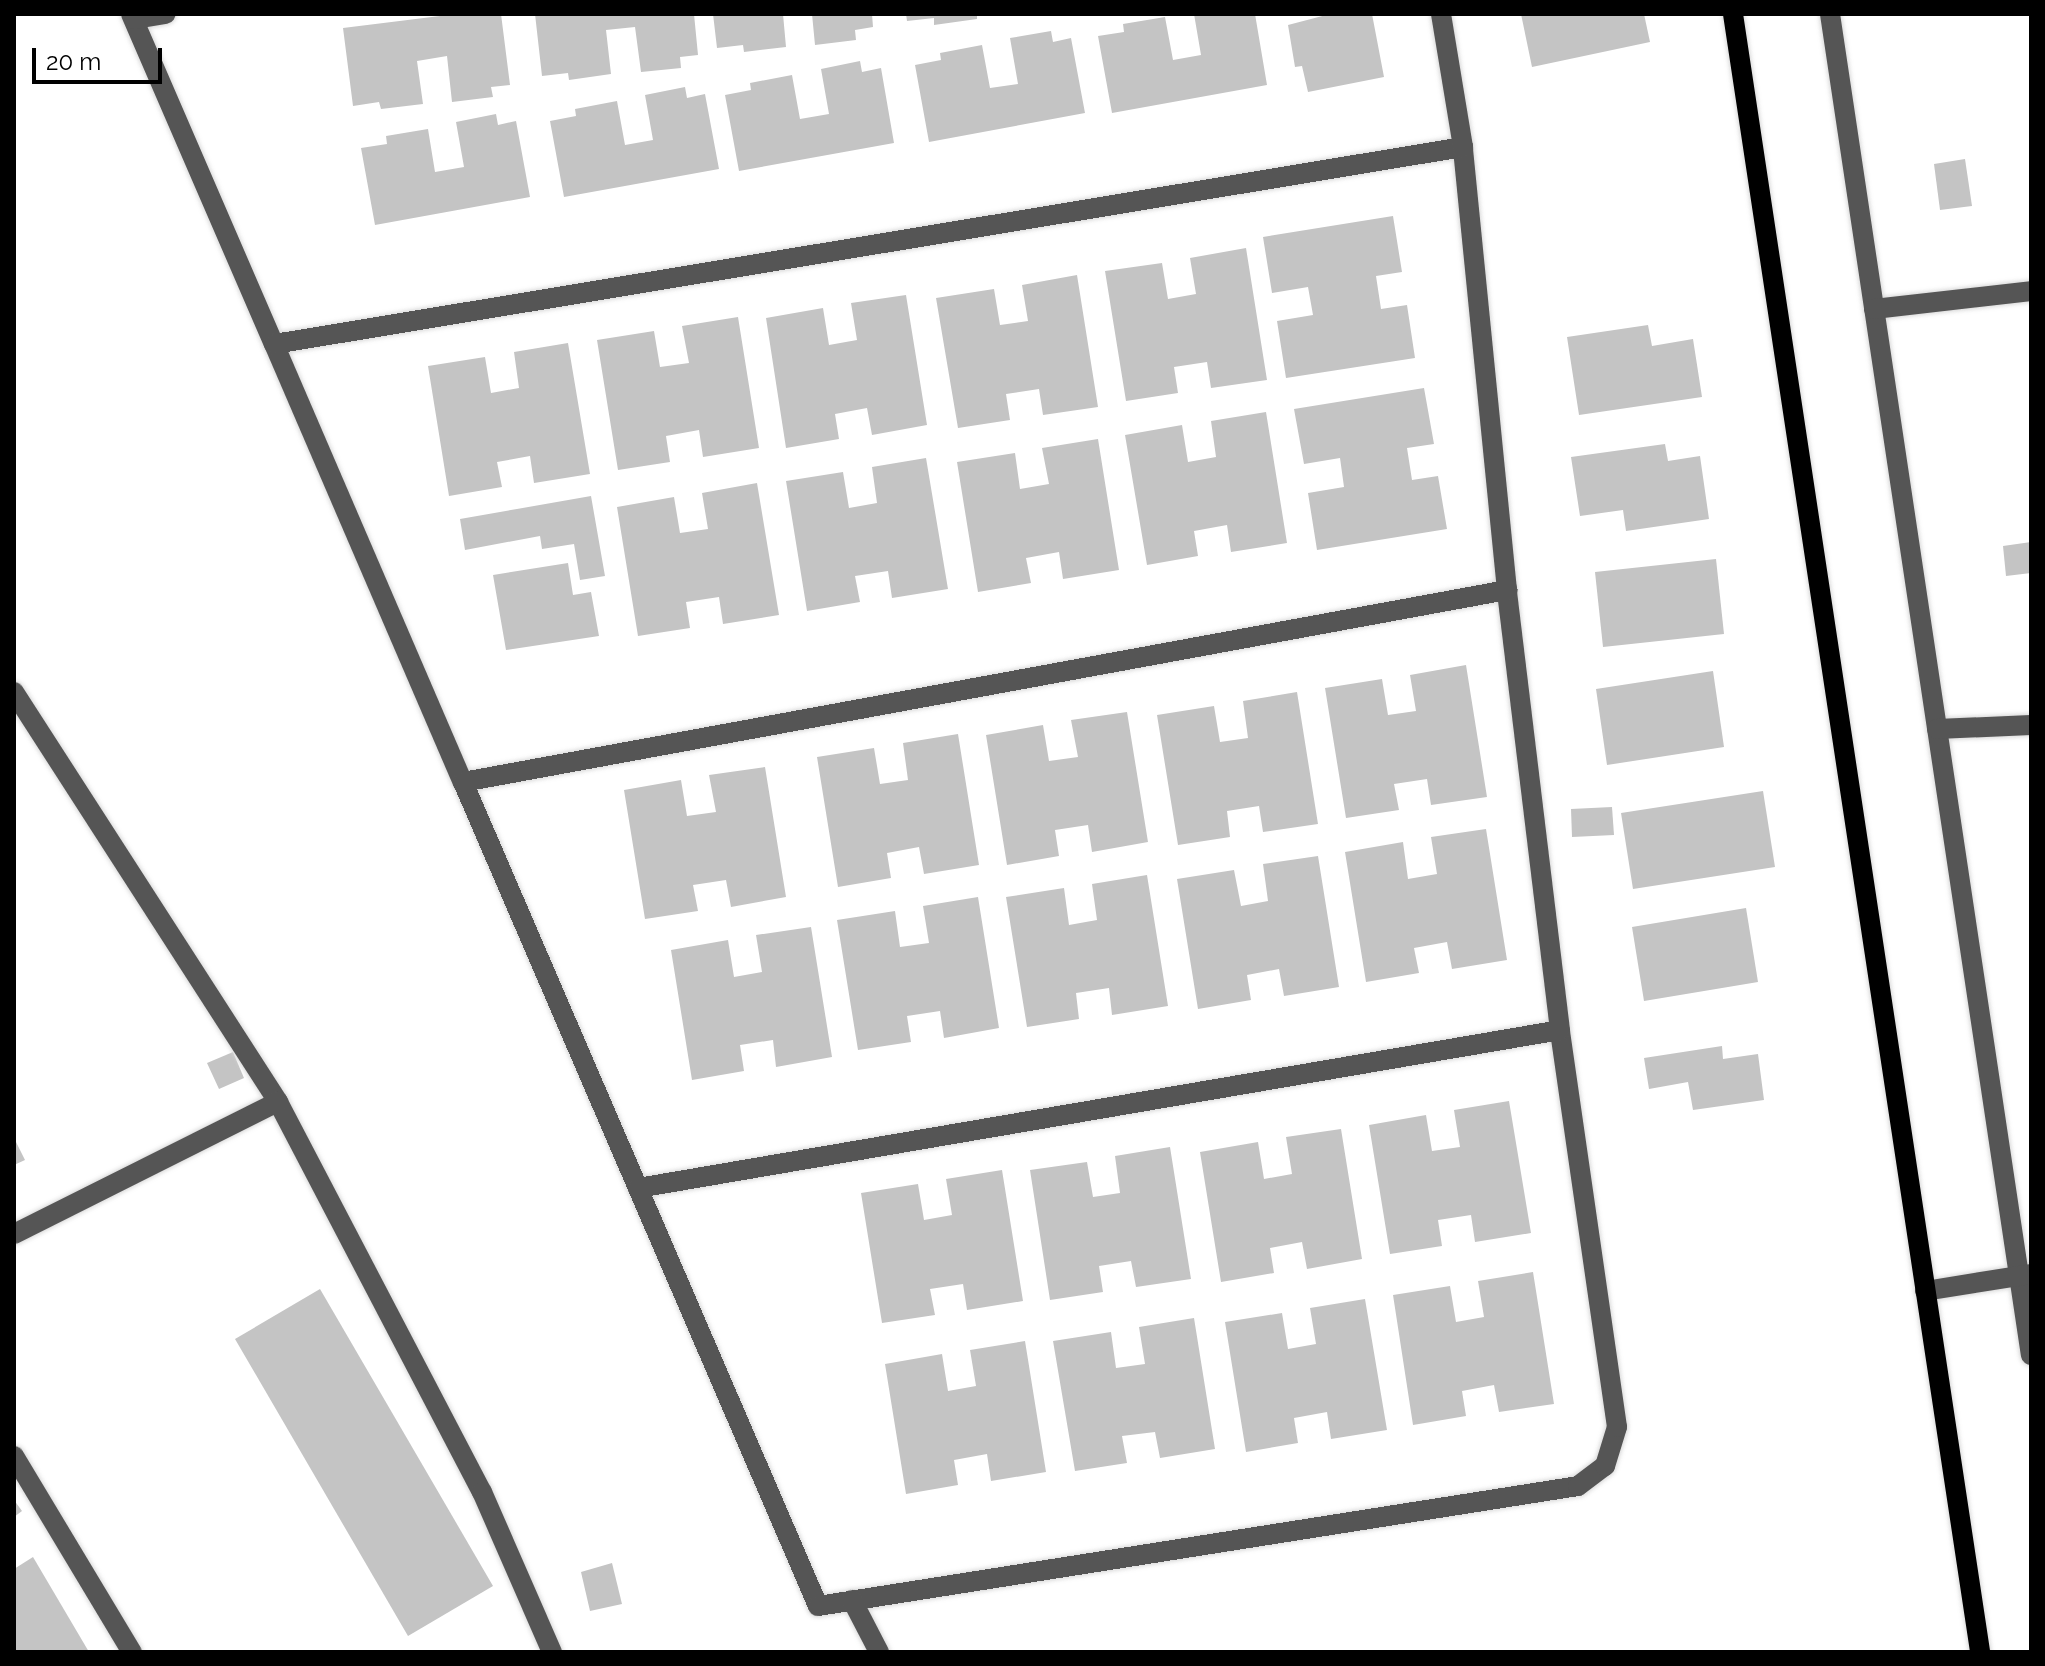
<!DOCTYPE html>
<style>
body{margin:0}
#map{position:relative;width:2045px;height:1666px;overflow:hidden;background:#fff;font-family:Raleway,sans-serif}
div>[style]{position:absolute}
.building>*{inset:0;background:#c4c4c4}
.roads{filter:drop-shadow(0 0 2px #dbdbdb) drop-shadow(0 0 2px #dbdbdb)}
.minor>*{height:20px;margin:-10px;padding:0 10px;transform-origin:10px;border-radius:10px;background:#555}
.major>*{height:20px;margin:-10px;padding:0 10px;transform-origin:10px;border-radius:10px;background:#000}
span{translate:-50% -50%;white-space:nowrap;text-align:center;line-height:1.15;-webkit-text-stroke:6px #fff;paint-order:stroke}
.frame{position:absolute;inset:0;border:16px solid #000;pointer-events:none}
.scale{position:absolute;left:32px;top:48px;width:130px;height:36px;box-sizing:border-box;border:4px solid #000;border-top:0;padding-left:10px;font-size:24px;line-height:28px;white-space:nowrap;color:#000;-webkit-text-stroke:6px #fff;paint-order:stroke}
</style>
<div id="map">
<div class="building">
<i style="clip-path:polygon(456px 14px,501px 14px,510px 85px,491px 87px,493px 97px,452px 102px,447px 56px,417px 61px,423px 104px,381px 109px,379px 102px,353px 106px,343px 28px)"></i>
<i style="clip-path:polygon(535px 14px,694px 14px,698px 55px,680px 57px,681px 68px,641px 72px,635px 27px,606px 30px,611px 74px,569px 80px,568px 73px,542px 76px)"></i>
<i style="clip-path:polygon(713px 14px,783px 14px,786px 47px,744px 52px,743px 45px,717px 48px)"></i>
<i style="clip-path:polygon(812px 14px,872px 14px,873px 27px,855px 30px,856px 40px,815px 45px)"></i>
<i style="clip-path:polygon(906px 14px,977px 14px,977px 19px,934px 25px,934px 18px,907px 21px)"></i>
<i style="clip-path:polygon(1194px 14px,1255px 14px,1267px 85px,1112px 113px,1098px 36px,1124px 32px,1123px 24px,1165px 17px,1173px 60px,1201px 55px)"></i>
<i style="clip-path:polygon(1330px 14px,1372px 14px,1384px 77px,1308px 92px,1302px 66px,1295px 67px,1288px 25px)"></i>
<i style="clip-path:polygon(1521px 14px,1644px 14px,1650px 42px,1532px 67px)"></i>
<i style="clip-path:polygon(1051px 31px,1053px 42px,1071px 38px,1085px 113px,929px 142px,915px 65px,941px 60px,940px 53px,982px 45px,990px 88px,1018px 84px,1010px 38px)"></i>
<i style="clip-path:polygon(860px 61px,862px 72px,881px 68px,894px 143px,739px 171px,725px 95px,751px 90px,750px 83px,792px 75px,800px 119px,829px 114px,821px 69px)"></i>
<i style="clip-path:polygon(685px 87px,687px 98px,705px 94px,719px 169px,564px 197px,550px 121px,576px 116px,575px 109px,617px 101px,625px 145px,653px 140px,645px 95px)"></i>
<i style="clip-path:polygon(496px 114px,498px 125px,516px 121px,530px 197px,375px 225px,361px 148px,387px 144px,386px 136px,428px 129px,435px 172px,464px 167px,456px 122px)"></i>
<i style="clip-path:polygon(1965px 159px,1972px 206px,1940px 210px,1934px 164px)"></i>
<i style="clip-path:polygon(1393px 216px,1402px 272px,1376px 276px,1381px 309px,1407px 305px,1415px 358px,1286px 378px,1277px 321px,1313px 315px,1308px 287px,1272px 293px,1263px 237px)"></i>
<i style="clip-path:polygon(1246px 248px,1267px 380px,1211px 388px,1207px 362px,1174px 367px,1178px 393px,1126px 401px,1105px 271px,1162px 263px,1168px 299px,1196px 294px,1190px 258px)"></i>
<i style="clip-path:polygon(1077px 275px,1098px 407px,1043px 415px,1039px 389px,1006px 394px,1010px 420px,958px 428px,936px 298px,994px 289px,1000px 325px,1028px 321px,1022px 285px)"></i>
<i style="clip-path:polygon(906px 295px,927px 425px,872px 435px,867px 408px,835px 414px,839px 439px,786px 448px,766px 318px,823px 308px,829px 345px,857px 340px,851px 303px)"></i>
<i style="clip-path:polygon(738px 317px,759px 448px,703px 457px,699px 430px,666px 436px,670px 462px,618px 470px,597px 340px,654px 331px,660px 367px,689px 363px,682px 326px)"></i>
<i style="clip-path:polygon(1648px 325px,1652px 346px,1693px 339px,1702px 397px,1579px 415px,1567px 337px)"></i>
<i style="clip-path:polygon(568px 343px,590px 474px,534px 483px,530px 456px,497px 462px,502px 487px,449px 496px,428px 366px,485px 357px,491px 393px,519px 388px,514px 352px)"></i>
<i style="clip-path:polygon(1424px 388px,1434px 444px,1407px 448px,1412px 480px,1438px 476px,1447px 529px,1317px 550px,1308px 493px,1344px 487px,1340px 458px,1304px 464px,1294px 409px)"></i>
<i style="clip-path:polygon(1266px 412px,1287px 543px,1231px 552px,1227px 525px,1194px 531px,1198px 556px,1147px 565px,1125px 435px,1182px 425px,1188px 462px,1216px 457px,1211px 421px)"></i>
<i style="clip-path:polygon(1098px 439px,1119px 570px,1063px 579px,1059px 552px,1026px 558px,1031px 583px,978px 592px,957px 462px,1015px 453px,1020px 489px,1049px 484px,1042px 448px)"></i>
<i style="clip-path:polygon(1665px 444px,1668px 461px,1700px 456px,1709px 519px,1626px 531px,1623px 510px,1580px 516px,1571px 457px)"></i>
<i style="clip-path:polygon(926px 458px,948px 589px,892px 598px,888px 571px,855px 576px,860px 602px,807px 611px,786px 481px,843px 472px,849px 508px,877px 503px,872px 467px)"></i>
<i style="clip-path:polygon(757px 483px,779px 615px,723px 624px,719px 597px,686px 602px,690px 628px,638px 636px,617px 507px,674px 497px,680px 533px,708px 529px,702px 493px)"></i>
<i style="clip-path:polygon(591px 496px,605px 576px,580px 580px,574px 544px,542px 549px,540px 536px,465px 550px,460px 519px)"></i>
<i style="clip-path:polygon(2031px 542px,2031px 573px,2006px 576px,2003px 546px)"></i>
<i style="clip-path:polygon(1716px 559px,1724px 634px,1603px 647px,1595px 572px)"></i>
<i style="clip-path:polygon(568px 563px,573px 595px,591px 592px,599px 636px,506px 650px,493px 575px)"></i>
<i style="clip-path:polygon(1466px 665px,1487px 797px,1431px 805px,1427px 779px,1394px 784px,1399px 810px,1346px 818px,1325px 688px,1382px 679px,1388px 715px,1416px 711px,1410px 675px)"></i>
<i style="clip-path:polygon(1713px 671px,1724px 747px,1607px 765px,1596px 689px)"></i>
<i style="clip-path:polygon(1297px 692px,1318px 824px,1263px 832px,1259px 806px,1227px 811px,1230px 837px,1178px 845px,1157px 715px,1214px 706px,1220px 742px,1248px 738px,1243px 701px)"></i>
<i style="clip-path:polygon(1127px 712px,1148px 842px,1092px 852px,1088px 825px,1055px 830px,1059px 856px,1007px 865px,986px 735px,1043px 725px,1049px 761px,1078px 757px,1071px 720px)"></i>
<i style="clip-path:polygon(958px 734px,979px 865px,924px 874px,919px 847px,887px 853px,891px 878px,838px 887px,817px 757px,874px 748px,880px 784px,908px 780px,903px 743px)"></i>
<i style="clip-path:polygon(765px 767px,786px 897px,731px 907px,726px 880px,693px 885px,698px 911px,645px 919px,624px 790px,681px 780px,687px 816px,716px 812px,709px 775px)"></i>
<i style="clip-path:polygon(1763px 791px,1775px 867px,1633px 889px,1621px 813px)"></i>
<i style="clip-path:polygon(1612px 807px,1614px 835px,1572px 837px,1571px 809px)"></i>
<i style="clip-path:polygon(1486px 829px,1507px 960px,1452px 969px,1447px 942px,1414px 948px,1419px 973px,1366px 982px,1345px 852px,1403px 842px,1408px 879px,1437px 874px,1431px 837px)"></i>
<i style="clip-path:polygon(1318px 856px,1339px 987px,1284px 996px,1279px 969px,1247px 975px,1251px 1000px,1198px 1009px,1177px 879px,1234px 870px,1241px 906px,1268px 901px,1263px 864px)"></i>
<i style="clip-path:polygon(1147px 875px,1168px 1006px,1112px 1015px,1109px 988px,1076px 993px,1079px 1019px,1027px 1027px,1006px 897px,1064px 888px,1069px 925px,1097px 920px,1092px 884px)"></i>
<i style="clip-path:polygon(978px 897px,999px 1028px,944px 1038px,940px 1011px,907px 1016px,911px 1042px,858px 1050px,837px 920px,895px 911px,900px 947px,929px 943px,923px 906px)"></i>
<i style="clip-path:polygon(1746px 908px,1758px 982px,1644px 1001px,1632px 927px)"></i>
<i style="clip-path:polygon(811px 927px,832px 1057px,776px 1067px,773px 1040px,740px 1045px,744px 1071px,692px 1080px,671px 950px,728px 940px,734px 977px,762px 972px,756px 935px)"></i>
<i style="clip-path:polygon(1722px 1046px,1723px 1059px,1758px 1054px,1764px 1100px,1693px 1110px,1688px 1082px,1649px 1089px,1644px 1058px)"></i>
<i style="clip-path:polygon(233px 1052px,244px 1078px,219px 1089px,207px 1063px)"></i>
<i style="clip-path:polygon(1509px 1101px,1531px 1233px,1475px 1242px,1471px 1215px,1438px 1220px,1442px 1246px,1390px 1254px,1369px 1125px,1426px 1115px,1432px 1151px,1460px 1147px,1454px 1110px)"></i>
<i style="clip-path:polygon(1341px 1129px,1362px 1259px,1307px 1269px,1302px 1242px,1270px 1248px,1274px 1273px,1221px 1282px,1200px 1152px,1258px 1142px,1264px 1179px,1292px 1174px,1286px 1137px)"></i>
<i style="clip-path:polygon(14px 1138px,25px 1160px,14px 1165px)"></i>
<i style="clip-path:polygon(1170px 1147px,1191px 1279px,1136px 1287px,1131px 1261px,1099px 1266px,1103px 1292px,1050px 1300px,1030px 1170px,1087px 1162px,1093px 1197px,1120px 1193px,1115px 1156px)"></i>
<i style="clip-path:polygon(1002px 1170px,1023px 1301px,967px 1310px,963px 1284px,930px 1289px,935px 1315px,882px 1323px,861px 1193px,918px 1184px,924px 1220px,952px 1215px,946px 1179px)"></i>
<i style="clip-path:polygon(1533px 1272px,1554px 1404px,1499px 1412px,1494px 1385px,1462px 1391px,1466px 1416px,1413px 1425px,1393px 1295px,1450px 1286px,1456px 1322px,1484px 1317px,1478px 1281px)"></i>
<i style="clip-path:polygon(320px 1289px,493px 1586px,408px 1636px,235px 1339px)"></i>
<i style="clip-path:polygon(1365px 1299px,1387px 1430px,1331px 1439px,1327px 1412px,1294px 1418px,1298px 1443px,1246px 1452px,1225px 1322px,1282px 1313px,1288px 1349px,1316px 1344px,1310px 1308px)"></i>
<i style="clip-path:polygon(1194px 1318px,1215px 1449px,1160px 1458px,1155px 1432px,1122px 1436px,1127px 1463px,1075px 1471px,1053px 1341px,1111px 1332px,1116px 1368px,1145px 1364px,1139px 1327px)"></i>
<i style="clip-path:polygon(1025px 1341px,1046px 1472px,991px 1481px,987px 1454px,954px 1460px,958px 1485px,906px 1494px,885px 1364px,942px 1354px,948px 1391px,976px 1386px,970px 1350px)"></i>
<i style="clip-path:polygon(14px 1500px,22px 1511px,14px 1517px)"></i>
<i style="clip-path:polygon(33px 1557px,89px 1652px,14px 1652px,14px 1569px)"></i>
<i style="clip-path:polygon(612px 1563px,622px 1604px,590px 1611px,581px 1572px)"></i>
</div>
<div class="roads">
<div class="minor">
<i style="left:131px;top:14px;width:360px;rotate:66.6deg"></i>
<i style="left:274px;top:344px;width:477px;rotate:66.7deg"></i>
<i style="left:463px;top:782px;width:897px;rotate:66.69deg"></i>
<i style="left:818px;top:1606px;width:769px;rotate:-8.97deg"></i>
<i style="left:1578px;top:1486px;width:34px;rotate:-37deg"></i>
<i style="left:1605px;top:1466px;width:41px;rotate:-72.9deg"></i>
<i style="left:1617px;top:1427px;width:401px;rotate:-98.2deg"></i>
<i style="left:1560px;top:1030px;width:443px;rotate:-96.9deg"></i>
<i style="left:1507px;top:590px;width:445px;rotate:-95.7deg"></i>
<i style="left:1463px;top:147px;width:1205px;rotate:170.59deg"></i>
<i style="left:1441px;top:14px;width:135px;rotate:80.6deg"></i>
<i style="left:1830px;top:14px;width:1356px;rotate:81.48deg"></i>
<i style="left:134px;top:19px;width:32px;rotate:-9deg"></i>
<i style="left:1874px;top:309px;width:158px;rotate:-6.5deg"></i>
<i style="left:14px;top:692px;width:488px;rotate:57.2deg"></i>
<i style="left:278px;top:1102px;width:440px;rotate:62.4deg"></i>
<i style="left:482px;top:1492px;width:175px;rotate:66.4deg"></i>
<i style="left:1937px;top:729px;width:94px;rotate:-2.4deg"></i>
<i style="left:463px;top:782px;width:1062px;rotate:-10.42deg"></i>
<i style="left:638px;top:1188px;width:935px;rotate:-9.72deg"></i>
<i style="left:14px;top:1234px;width:295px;rotate:-26.6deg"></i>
<i style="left:1925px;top:1291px;width:107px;rotate:-9.1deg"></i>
<i style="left:14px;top:1456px;width:229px;rotate:59deg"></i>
<i style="left:852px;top:1600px;width:59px;rotate:62.6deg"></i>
</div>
<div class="major">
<i style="left:1733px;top:14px;width:1657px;rotate:81.42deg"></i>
</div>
</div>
<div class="frame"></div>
<div class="scale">20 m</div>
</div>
